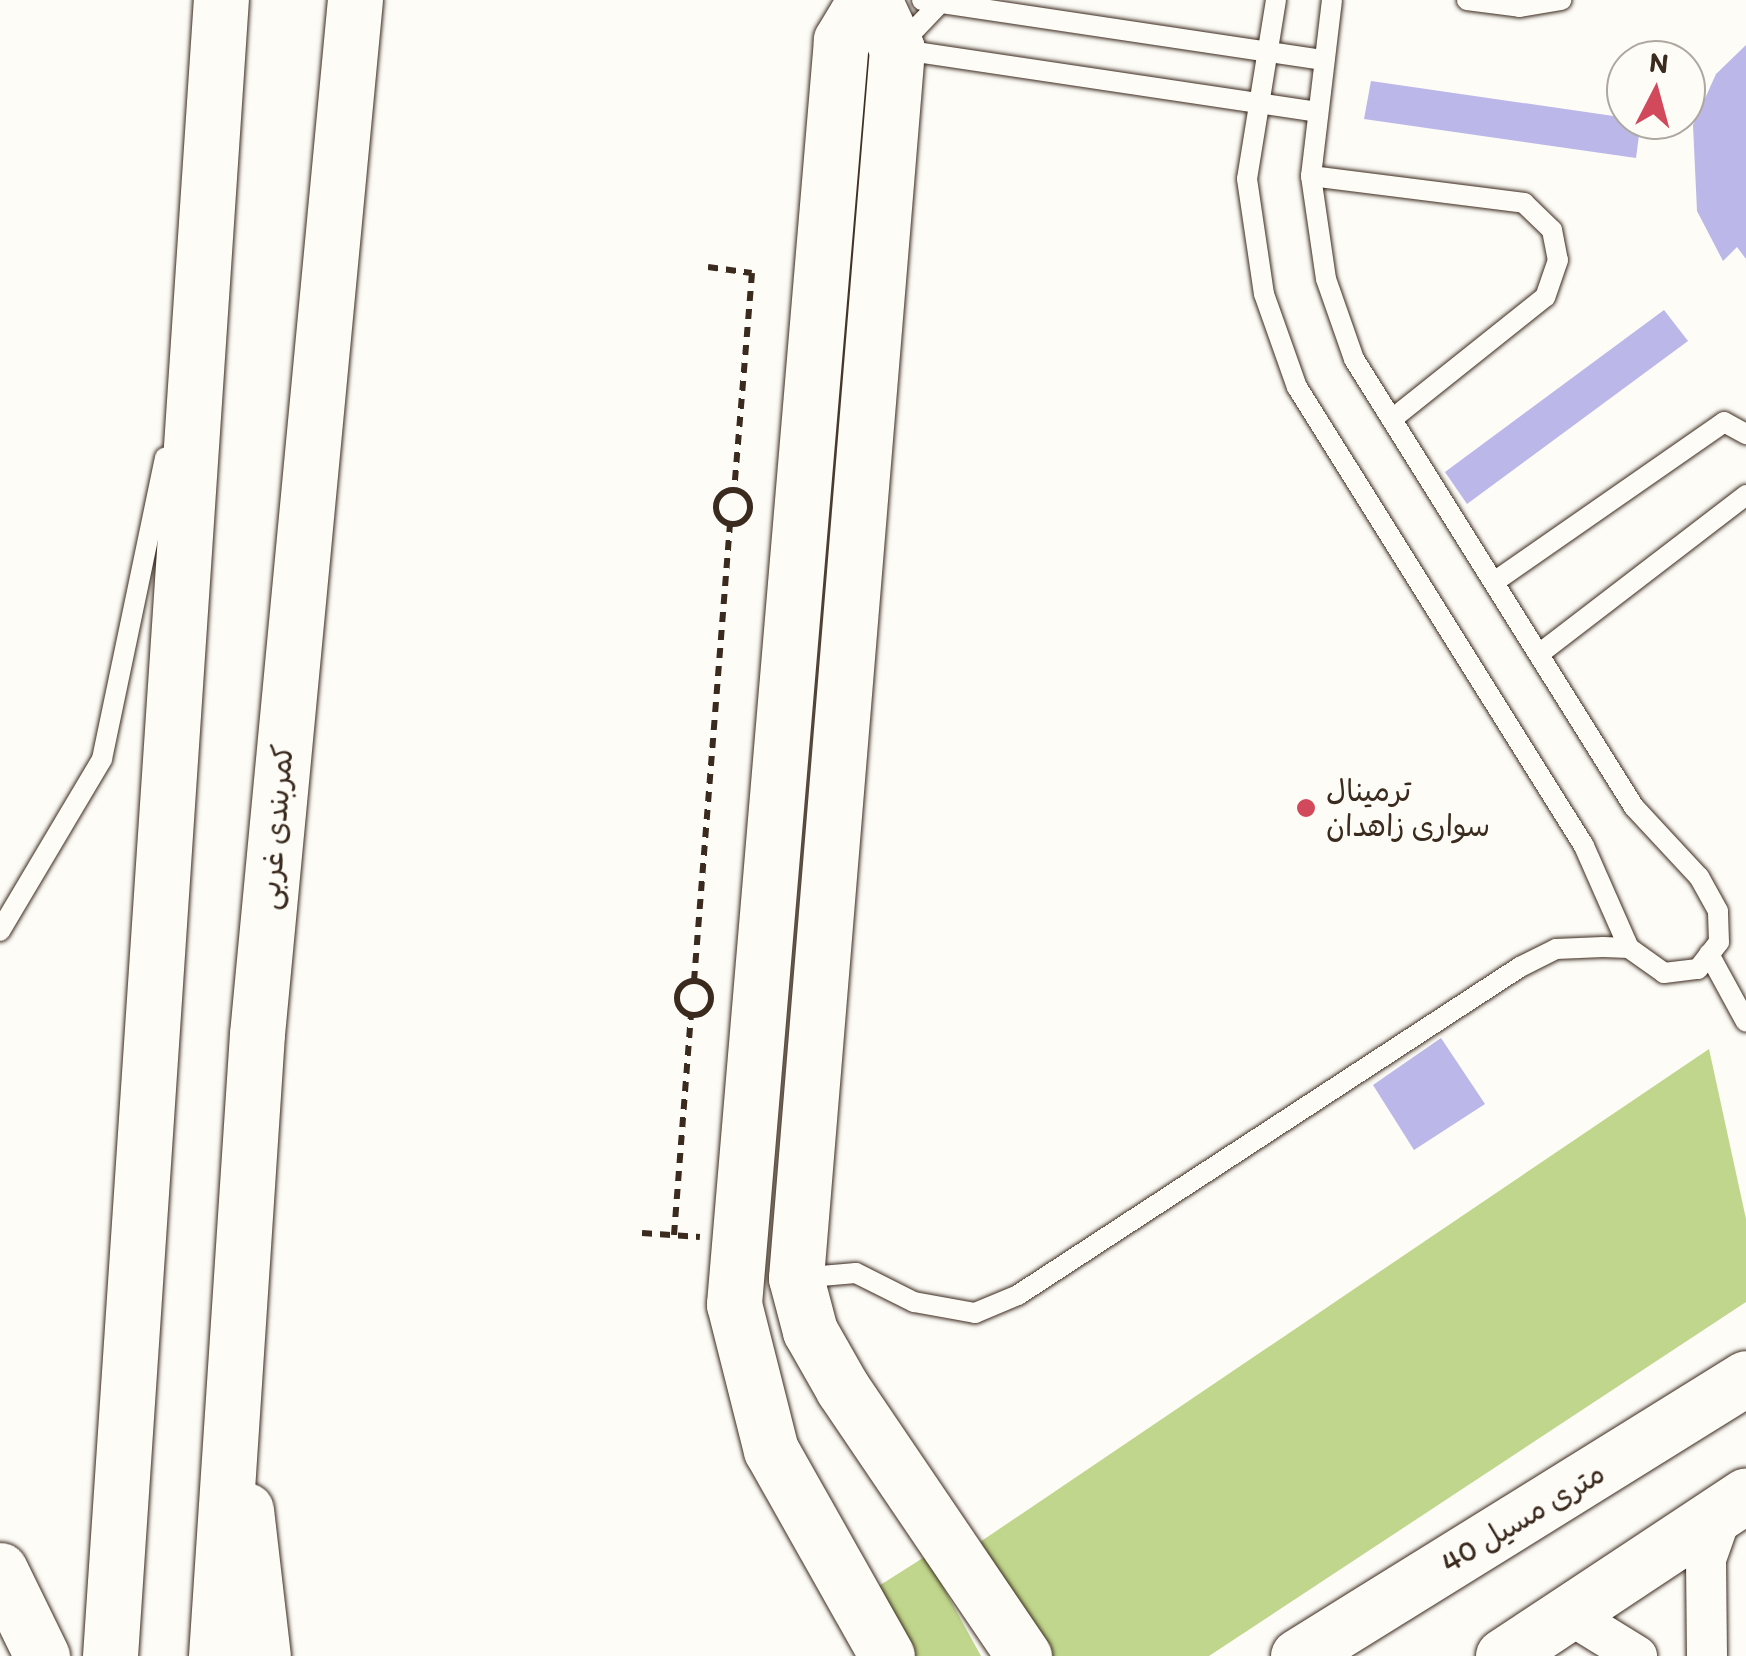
<!DOCTYPE html>
<meta charset="utf-8">
<style>
body{margin:0}
#map{position:relative;width:1746px;height:1656px;overflow:hidden;background:#fdfcf7;font-family:Itim,"Playpen Sans Arabic",sans-serif}
div>[style]{position:absolute}
.green>*{inset:0;background:#c0d68c}
.building>*{inset:0;background:#bbb7e9}
.path>*{height:6px;margin-top:-3px;transform-origin:0;background:repeating-linear-gradient(90deg,#3b2a1e 0 10px,transparent 0 18px)}
.path>.ring{margin:-3px;padding:0;box-sizing:content-box;background:none;border:6px solid #3b2a1e;border-radius:50%}
.roads{filter:drop-shadow(0 0 2px #3b2a1e) drop-shadow(0 0 2px #3b2a1e)}
.lane>*{height:20px;margin:-10px;padding:0 10px;transform-origin:10px;border-radius:10px;background:#fdfcf7}
.street>*{height:40px;margin:-20px;padding:0 20px;transform-origin:20px;border-radius:20px;background:#fdfcf7}
.secondary>*{height:55px;margin:-27.5px;padding:0 27.5px;transform-origin:27.5px;border-radius:27.5px;background:#fdfcf7}
.highway>*{height:55px;margin:-27.5px;padding:0 27.5px;transform-origin:27.5px;border-radius:27.5px;background:#fdfcf7}
.dots>*{width:28px;height:28px;translate:-50% -50%;box-sizing:border-box;border:5px solid #fdfcf7;border-radius:50%}
span{translate:-50% -50%;white-space:nowrap;text-align:center;line-height:1.15;-webkit-text-stroke:8px #fdfcf7;paint-order:stroke}
.poi-label{font-size:30px;color:#3b2a1e}
.left{translate:0 -50%;text-align:left}
.street-label{font-size:30px;color:#3b2a1e}
.north{position:absolute;left:1606px;top:40px;width:100px;height:100px;box-sizing:border-box;background:#fdfcf7;border:2px solid #afa8a0;border-radius:50%;rotate:6deg;font-size:28px;font-weight:700;line-height:40px;text-align:center;color:#3b2a1e}
.north::after{content:'';display:block;margin:auto;width:35px;height:45px;background:#d1495b;clip-path:polygon(50% 0,100% 100%,50% 72%,0 100%)}
</style>
<div id="map">
<div class="green">
<i style="clip-path:polygon(1709px 1049px,1746px 1219px,1746px 1302px,1209px 1656px,1048px 1656px,980px 1542px)"></i>
<i style="clip-path:polygon(926px 1556px,981px 1656px,915px 1656px,874px 1589px)"></i>
</div>
<div class="building">
<i style="clip-path:polygon(1746px 45px,1746px 259px,1737px 247px,1723px 261px,1697px 211px,1693px 125px,1716px 74px)"></i>
<i style="clip-path:polygon(1371px 81px,1641px 120px,1636px 158px,1364px 119px)"></i>
<i style="clip-path:polygon(1664px 310px,1688px 341px,1467px 504px,1445px 472px)"></i>
<i style="clip-path:polygon(1441px 1038px,1485px 1104px,1414px 1150px,1373px 1085px)"></i>
</div>
<div class="path">
<i style="left:708px;top:267px;width:44px;rotate:7.8deg"></i>
<i style="left:752px;top:273px;width:219px;rotate:94.7deg"></i>
<i class="ring" style="left:716px;top:490px;width:28px;height:28px"></i>
<i class="ring" style="left:677px;top:981px;width:28px;height:28px"></i>
<i style="left:694px;top:981px;width:458px;rotate:-85.5deg"></i>
<i style="left:642px;top:1233px;width:58px;rotate:3.9deg"></i>
<i style="left:674px;top:1235px;width:221px;rotate:-85.6deg"></i>
</div>
<div class="roads">
<div class="lane">
<i style="left:922px;top:0;width:401px;rotate:8.5deg"></i>
<i style="left:1276px;top:0;width:181px;rotate:99.2deg"></i>
<i style="left:1247px;top:179px;width:116px;rotate:81.6deg"></i>
<i style="left:1264px;top:294px;width:99px;rotate:70.5deg"></i>
<i style="left:1297px;top:387px;width:541px;rotate:57.98deg"></i>
<i style="left:1584px;top:846px;width:111px;rotate:66.2deg"></i>
<i style="left:1467px;top:0;width:53px;rotate:7.5deg"></i>
<i style="left:1520px;top:7px;width:42px;rotate:-9.7deg"></i>
<i style="left:898px;top:47px;width:65px;rotate:-46.2deg"></i>
<i style="left:897px;top:49px;width:420px;rotate:8.5deg"></i>
<i style="left:1311px;top:176px;width:215px;rotate:7.2deg"></i>
<i style="left:1524px;top:203px;width:39px;rotate:44deg"></i>
<i style="left:1552px;top:230px;width:31px;rotate:79deg"></i>
<i style="left:1558px;top:260px;width:39px;rotate:109deg"></i>
<i style="left:1545px;top:297px;width:196px;rotate:141.4deg"></i>
<i style="left:1494px;top:582px;width:280px;rotate:-34.8deg"></i>
<i style="left:1724px;top:422px;width:25px;rotate:29deg"></i>
<i style="left:1539px;top:654px;width:261px;rotate:-37.5deg"></i>
<i style="left:0;top:931px;width:200px;rotate:-59.3deg"></i>
<i style="left:102px;top:759px;width:308px;rotate:-78.2deg"></i>
<i style="left:1709px;top:954px;width:77px;rotate:61.4deg"></i>
<i style="left:798px;top:1278px;width:58px;rotate:-4.9deg"></i>
<i style="left:856px;top:1273px;width:65px;rotate:26.6deg"></i>
<i style="left:914px;top:1302px;width:62px;rotate:10.2deg"></i>
<i style="left:975px;top:1313px;width:47px;rotate:-22.7deg"></i>
<i style="left:1018px;top:1295px;width:600px;rotate:-33.16deg"></i>
<i style="left:1520px;top:967px;width:40px;rotate:-26.6deg"></i>
<i style="left:1556px;top:949px;width:47px;rotate:-2.4deg"></i>
<i style="left:1603px;top:947px;width:26px;rotate:2deg"></i>
<i style="left:1629px;top:948px;width:43px;rotate:35.5deg"></i>
<i style="left:1664px;top:973px;width:34px;rotate:-7deg"></i>
<i style="left:1698px;top:969px;width:34px;rotate:-52deg"></i>
<i style="left:1719px;top:942px;width:31px;rotate:-92deg"></i>
<i style="left:1718px;top:911px;width:39px;rotate:-119deg"></i>
<i style="left:1699px;top:877px;width:96px;rotate:-132.9deg"></i>
<i style="left:1634px;top:807px;width:528px;rotate:-122.01deg"></i>
<i style="left:1354px;top:359px;width:85px;rotate:-109.3deg"></i>
<i style="left:1326px;top:279px;width:104px;rotate:-98.3deg"></i>
<i style="left:1311px;top:176px;width:177px;rotate:-83.2deg"></i>
</div>
<div class="street">
<i style="left:1569px;top:1614px;width:80px;rotate:31.7deg"></i>
<i style="left:1707px;top:1656px;width:97px;rotate:-90.6deg"></i>
<i style="left:1706px;top:1559px;width:51px;rotate:-70.5deg"></i>
</div>
<div class="secondary">
<i style="left:865px;top:0;width:47px;rotate:121deg"></i>
<i style="left:841px;top:40px;width:1269px;rotate:94.84deg"></i>
<i style="left:734px;top:1304px;width:151px;rotate:75.8deg"></i>
<i style="left:771px;top:1450px;width:236px;rotate:60.6deg"></i>
<i style="left:874px;top:0;width:54px;rotate:64.9deg"></i>
<i style="left:897px;top:49px;width:1233px;rotate:94.7deg"></i>
<i style="left:796px;top:1278px;width:55px;rotate:75.2deg"></i>
<i style="left:810px;top:1331px;width:67px;rotate:60.4deg"></i>
<i style="left:843px;top:1389px;width:323px;rotate:55.9deg"></i>
<i style="left:1298px;top:1656px;width:527px;rotate:-31.82deg"></i>
<i style="left:1503px;top:1656px;width:291px;rotate:-33.5deg"></i>
</div>
<div class="highway">
<i style="left:246px;top:1510px;width:147px;rotate:83.4deg"></i>
<i style="left:0;top:1570px;width:96px;rotate:64deg"></i>
<i style="left:110px;top:1656px;width:1660px;rotate:-86.17deg"></i>
<i style="left:216px;top:1656px;width:623px;rotate:-86.23deg"></i>
<i style="left:257px;top:1034px;width:1039px;rotate:-84.59deg"></i>
</div>
</div>
<div class="dots">
<i style="left:1306px;top:808px;background:#d1495b"></i>
</div>
<div class="poi-label">
<span class="left" style="left:1326px;top:808px">ترمینال<br>سواری زاهدان</span>
</div>
<div class="street-label">
<span style="left:276px;top:827px;rotate:-85deg">کمربندی غربی</span>
<span style="left:1523px;top:1518px;rotate:-31deg">40 متری مسیل</span>
</div>
<div class="north">N</div>
</div>
